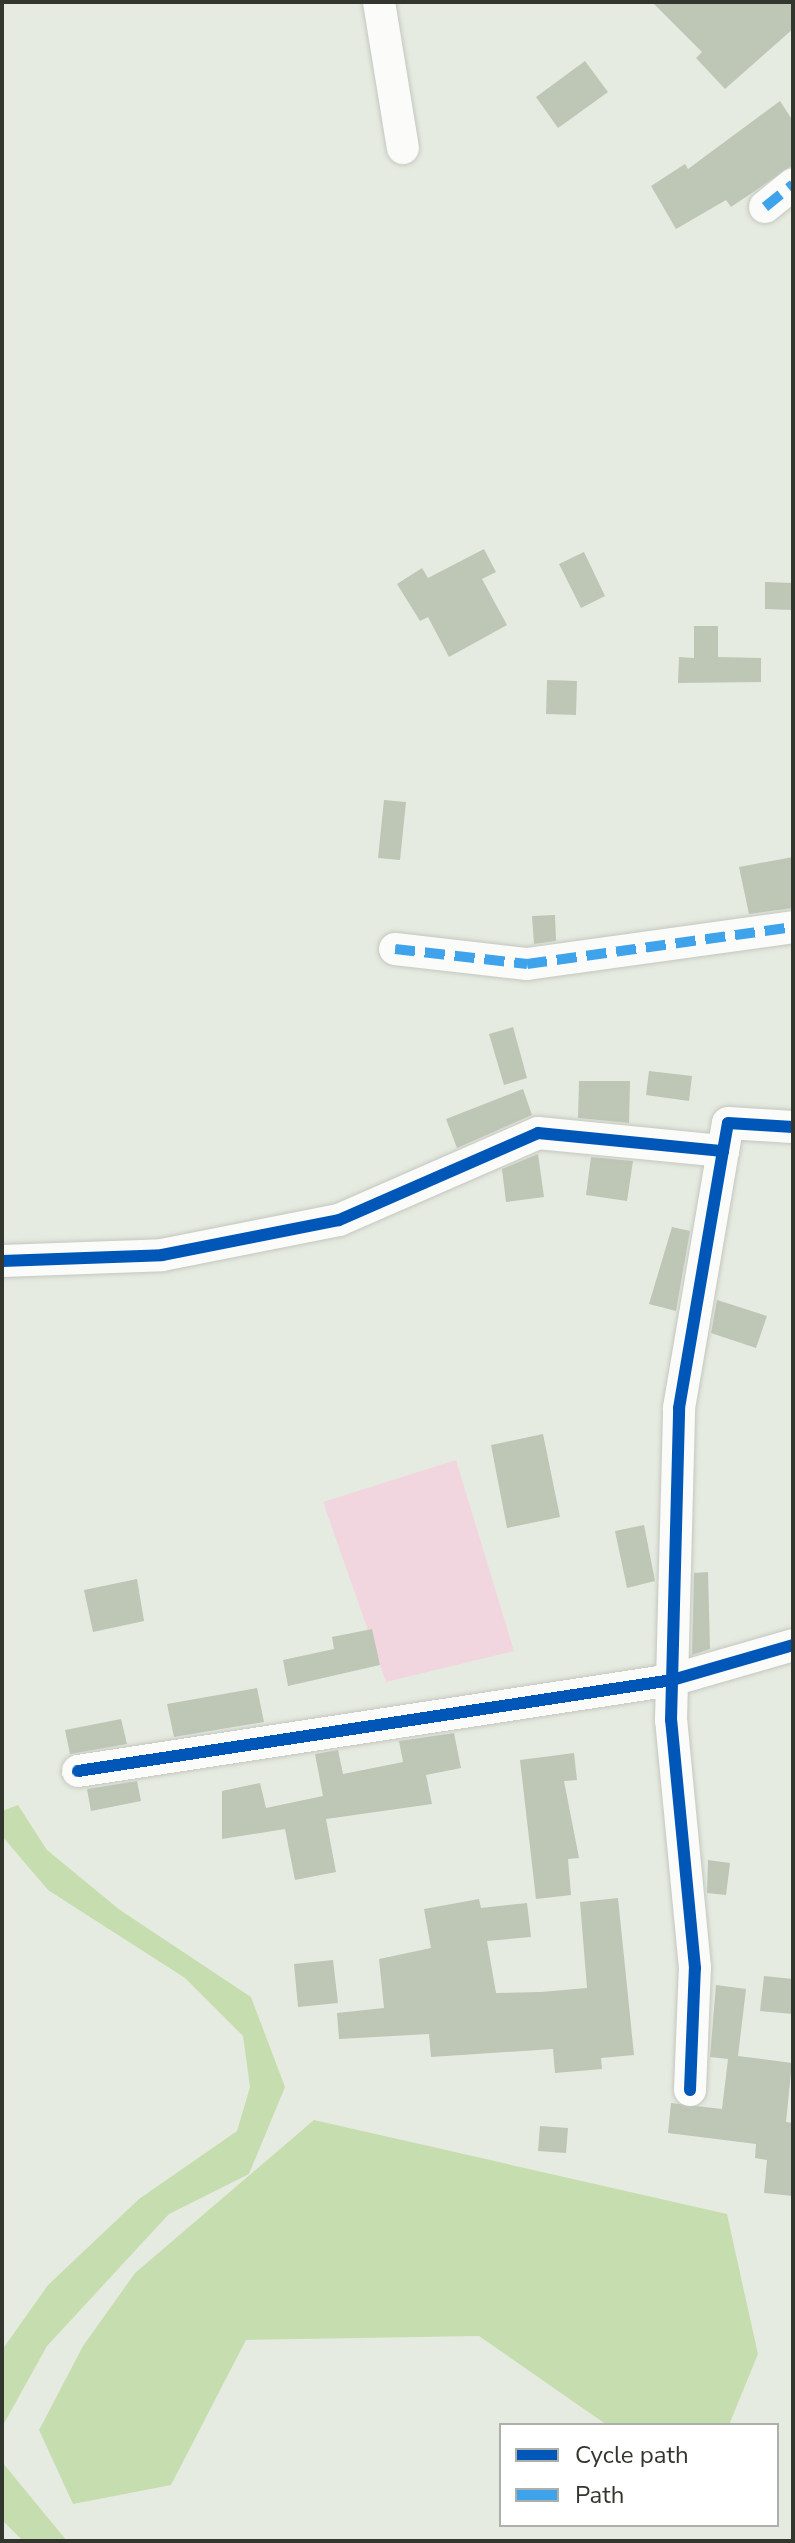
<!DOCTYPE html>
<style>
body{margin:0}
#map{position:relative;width:795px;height:2543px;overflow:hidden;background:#e6ebe1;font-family:"Nunito Sans",sans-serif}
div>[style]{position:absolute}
.green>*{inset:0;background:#f2d6df}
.water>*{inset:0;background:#c6deaf}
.building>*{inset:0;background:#bec6b6}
.roads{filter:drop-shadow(0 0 2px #c3c7bf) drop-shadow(0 0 2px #c3c7bf)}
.minor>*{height:32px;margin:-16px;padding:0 16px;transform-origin:16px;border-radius:16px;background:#fbfcfa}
.quiet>*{height:10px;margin-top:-5px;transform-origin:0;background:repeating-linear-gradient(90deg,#3ea3eb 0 20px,transparent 0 30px)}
.cycleway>*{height:12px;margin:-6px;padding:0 6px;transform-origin:6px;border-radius:6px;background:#0057b8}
span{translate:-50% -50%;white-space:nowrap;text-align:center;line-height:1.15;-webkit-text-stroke:6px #fff;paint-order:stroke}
.frame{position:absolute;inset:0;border:4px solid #32362e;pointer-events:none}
.legend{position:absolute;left:499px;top:2423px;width:280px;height:104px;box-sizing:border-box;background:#fff;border:2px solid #adafab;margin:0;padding:10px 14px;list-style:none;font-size:24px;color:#32362e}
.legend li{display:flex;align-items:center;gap:16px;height:40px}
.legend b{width:40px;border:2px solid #adafab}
</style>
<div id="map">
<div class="green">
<i style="clip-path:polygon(456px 1460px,514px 1651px,386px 1682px,323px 1502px)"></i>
</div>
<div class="water">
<i style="clip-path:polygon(18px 1805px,47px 1850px,120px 1910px,251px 1997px,285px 2087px,249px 2174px,169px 2214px,47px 2346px,2px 2427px,2px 2350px,48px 2285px,139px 2199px,237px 2131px,250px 2087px,243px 2036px,185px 1978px,48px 1890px,2px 1836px,2px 1811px)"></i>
<i style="clip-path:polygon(314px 2120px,727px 2214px,758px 2354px,729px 2425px,607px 2425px,479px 2336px,246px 2340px,171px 2485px,73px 2504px,39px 2430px,83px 2346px,135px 2273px)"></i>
<i style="clip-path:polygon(2px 2462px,67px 2541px,23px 2541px,2px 2520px)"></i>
</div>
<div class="building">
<i style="clip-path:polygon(652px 2px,793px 2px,793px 29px,725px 89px,696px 58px,702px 52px)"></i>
<i style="clip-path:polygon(585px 61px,608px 92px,558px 128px,536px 97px)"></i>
<i style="clip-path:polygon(780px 101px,793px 121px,793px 165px,731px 207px,726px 200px,676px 229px,651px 186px,685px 164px,688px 169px)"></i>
<i style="clip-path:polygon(484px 549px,496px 572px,482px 579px,507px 625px,449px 657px,428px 617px,420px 621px,397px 584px,422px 568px,428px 578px)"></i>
<i style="clip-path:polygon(584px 552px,605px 596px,581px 608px,559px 564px)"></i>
<i style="clip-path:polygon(765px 582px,793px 583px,793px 610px,765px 609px)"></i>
<i style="clip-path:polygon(694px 626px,718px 626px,718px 657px,761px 658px,761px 682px,678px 683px,679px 657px,694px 658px)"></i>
<i style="clip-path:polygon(547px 680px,577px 681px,576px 715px,546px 714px)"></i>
<i style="clip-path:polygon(384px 800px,406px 802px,400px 860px,378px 858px)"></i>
<i style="clip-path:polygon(793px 857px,793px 908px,749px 914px,739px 867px)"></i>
<i style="clip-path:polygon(555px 915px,556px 941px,534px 944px,532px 916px)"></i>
<i style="clip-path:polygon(513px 1027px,527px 1078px,504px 1085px,489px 1034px)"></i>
<i style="clip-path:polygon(649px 1071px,692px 1076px,689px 1101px,646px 1095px)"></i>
<i style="clip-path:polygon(579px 1081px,630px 1081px,629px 1123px,578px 1118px)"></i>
<i style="clip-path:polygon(523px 1089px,532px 1115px,457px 1148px,446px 1119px)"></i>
<i style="clip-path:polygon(538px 1154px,544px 1197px,506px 1202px,502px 1169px)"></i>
<i style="clip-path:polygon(591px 1157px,633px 1161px,627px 1201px,586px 1195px)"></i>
<i style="clip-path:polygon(672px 1227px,690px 1231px,676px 1311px,649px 1304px)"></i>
<i style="clip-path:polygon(717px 1300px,767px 1316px,756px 1348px,711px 1333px)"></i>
<i style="clip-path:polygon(543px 1434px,560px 1517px,507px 1528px,491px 1445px)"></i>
<i style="clip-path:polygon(644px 1525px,655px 1581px,627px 1588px,615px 1531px)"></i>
<i style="clip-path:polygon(708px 1572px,710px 1649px,692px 1655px,694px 1573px)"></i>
<i style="clip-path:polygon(137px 1579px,144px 1621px,93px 1632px,84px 1590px)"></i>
<i style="clip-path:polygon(372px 1629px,380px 1665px,288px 1686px,283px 1660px,334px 1649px,332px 1637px)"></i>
<i style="clip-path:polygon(257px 1688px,264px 1722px,174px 1737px,167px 1704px)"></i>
<i style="clip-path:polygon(121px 1719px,127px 1744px,70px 1754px,65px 1730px)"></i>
<i style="clip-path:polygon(454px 1733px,461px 1768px,426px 1775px,432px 1804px,326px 1819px,336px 1872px,295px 1880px,285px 1829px,222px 1839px,222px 1791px,260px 1783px,266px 1808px,323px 1796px,315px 1754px,338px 1750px,343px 1774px,403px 1762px,399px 1741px)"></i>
<i style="clip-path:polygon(574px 1753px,577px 1780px,564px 1781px,579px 1858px,568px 1859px,571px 1895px,536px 1899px,520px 1760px)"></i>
<i style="clip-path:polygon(137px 1781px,141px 1801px,91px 1811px,87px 1789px)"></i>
<i style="clip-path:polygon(708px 1860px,730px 1863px,726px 1895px,707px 1893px)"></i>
<i style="clip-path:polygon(618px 1898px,634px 2055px,601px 2058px,602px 2069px,555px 2073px,553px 2049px,431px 2057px,429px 2034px,339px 2039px,337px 2013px,384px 2008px,379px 1959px,431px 1948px,424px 1909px,479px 1899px,481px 1908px,527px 1903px,531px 1937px,487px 1941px,496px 1993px,541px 1992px,587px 1988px,580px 1902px)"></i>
<i style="clip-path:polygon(333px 1960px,338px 2003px,298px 2007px,294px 1964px)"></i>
<i style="clip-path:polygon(764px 1976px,793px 1979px,793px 2014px,760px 2011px)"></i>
<i style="clip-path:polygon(716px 1985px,746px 1989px,738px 2056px,792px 2063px,786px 2122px,793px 2123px,793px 2196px,764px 2193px,767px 2160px,755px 2158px,756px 2144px,668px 2133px,671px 2103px,722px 2109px,728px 2059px,710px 2057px)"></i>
<i style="clip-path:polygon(540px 2126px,568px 2128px,566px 2153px,538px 2151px)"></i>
</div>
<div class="roads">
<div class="minor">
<i style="left:379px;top:2px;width:148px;rotate:80.7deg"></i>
<i style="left:765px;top:207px;width:36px;rotate:-39deg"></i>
<i style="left:395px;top:949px;width:133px;rotate:6.5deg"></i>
<i style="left:527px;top:964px;width:269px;rotate:-7.9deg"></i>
<i style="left:2px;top:1261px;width:160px;rotate:-2.1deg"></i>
<i style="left:162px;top:1255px;width:180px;rotate:-11.2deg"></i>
<i style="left:339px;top:1220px;width:217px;rotate:-23.6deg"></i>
<i style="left:538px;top:1133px;width:186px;rotate:5.6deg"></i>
<i style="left:723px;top:1151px;width:28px;rotate:-80deg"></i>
<i style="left:728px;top:1123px;width:65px;rotate:3.5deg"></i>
<i style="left:78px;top:1771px;width:601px;rotate:-8.71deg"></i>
<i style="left:672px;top:1680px;width:126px;rotate:-16.1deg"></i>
<i style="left:690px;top:2090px;width:122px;rotate:-87.7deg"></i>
<i style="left:695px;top:1968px;width:249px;rotate:-95.5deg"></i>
<i style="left:671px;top:1720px;width:312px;rotate:-88.5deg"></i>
<i style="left:679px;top:1408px;width:261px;rotate:-80.3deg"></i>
</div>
</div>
<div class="quiet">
<i style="left:765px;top:207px;width:36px;rotate:-39deg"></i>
<i style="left:395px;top:949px;width:133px;rotate:6.5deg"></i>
<i style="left:527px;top:964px;width:269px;rotate:-7.9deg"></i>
</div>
<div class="cycleway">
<i style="left:2px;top:1261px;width:160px;rotate:-2.1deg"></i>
<i style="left:162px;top:1255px;width:180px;rotate:-11.2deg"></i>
<i style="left:339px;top:1220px;width:217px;rotate:-23.6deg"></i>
<i style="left:538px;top:1133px;width:186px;rotate:5.6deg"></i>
<i style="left:723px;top:1151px;width:28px;rotate:-80deg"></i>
<i style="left:728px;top:1123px;width:65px;rotate:3.5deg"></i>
<i style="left:78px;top:1771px;width:601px;rotate:-8.71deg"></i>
<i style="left:672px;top:1680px;width:126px;rotate:-16.1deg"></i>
<i style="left:690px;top:2090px;width:122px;rotate:-87.7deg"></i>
<i style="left:695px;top:1968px;width:249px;rotate:-95.5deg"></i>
<i style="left:671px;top:1720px;width:312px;rotate:-88.5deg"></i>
<i style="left:679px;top:1408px;width:261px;rotate:-80.3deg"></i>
</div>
<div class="frame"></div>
<ul class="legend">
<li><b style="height:10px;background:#0057b8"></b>Cycle path</li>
<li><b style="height:10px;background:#3ea3eb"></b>Path</li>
</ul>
</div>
